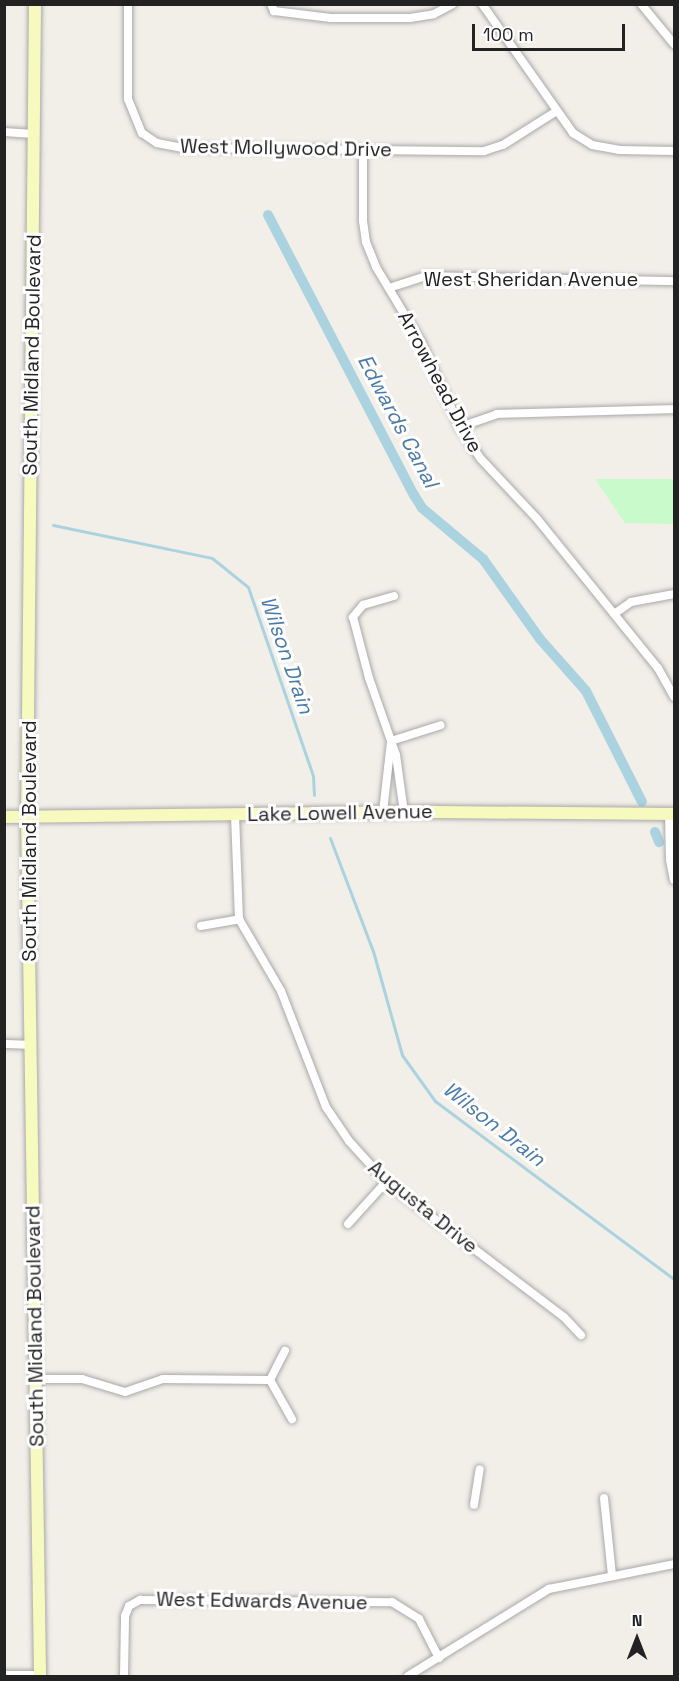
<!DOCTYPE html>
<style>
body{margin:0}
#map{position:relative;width:679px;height:1681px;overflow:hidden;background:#f2efe9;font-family:"Space Grotesk",sans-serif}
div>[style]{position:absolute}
.park>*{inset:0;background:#c8facc}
.stream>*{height:3px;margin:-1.5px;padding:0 1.5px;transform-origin:1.5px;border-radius:1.5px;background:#aad3df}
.canal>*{height:10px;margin:-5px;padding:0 5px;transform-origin:5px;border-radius:5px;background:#aad3df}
.roads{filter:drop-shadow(0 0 2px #a9a9a9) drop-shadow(0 0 2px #a9a9a9)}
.street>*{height:8px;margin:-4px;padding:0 4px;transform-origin:4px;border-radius:4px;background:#fff}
.secondary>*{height:12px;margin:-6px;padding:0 6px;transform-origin:6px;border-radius:6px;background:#f7fabf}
span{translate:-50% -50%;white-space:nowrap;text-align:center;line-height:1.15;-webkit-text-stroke:6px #fff;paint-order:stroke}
.street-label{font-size:20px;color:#222}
.water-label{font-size:21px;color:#4a7aab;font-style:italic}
.frame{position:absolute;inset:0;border:6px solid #222;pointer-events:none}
.north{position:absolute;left:607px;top:1609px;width:60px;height:60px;-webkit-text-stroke:4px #fff;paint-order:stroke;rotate:0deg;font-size:16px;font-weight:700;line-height:24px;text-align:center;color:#222}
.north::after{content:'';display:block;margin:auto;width:21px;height:27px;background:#222;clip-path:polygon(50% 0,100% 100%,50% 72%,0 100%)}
.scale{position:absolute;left:472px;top:24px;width:153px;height:27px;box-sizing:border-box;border:3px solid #222;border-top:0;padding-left:8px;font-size:18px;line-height:21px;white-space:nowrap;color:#222;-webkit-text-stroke:4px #fff;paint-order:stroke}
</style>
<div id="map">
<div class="park">
<i style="clip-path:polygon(595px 479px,674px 479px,674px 524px,625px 523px)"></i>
</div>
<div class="stream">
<i style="left:53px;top:525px;width:162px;rotate:11.7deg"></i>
<i style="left:212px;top:558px;width:46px;rotate:38.9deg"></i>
<i style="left:248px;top:587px;width:200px;rotate:71deg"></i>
<i style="left:313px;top:776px;width:19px;rotate:87deg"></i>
<i style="left:330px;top:838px;width:121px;rotate:69.2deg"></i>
<i style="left:373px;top:951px;width:108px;rotate:74.4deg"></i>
<i style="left:402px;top:1055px;width:57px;rotate:54.3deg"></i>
<i style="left:435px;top:1101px;width:298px;rotate:36.7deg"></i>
</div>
<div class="canal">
<i style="left:268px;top:215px;width:316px;rotate:62.5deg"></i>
<i style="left:414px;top:495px;width:15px;rotate:58deg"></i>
<i style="left:422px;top:508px;width:80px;rotate:39.9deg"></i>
<i style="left:483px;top:559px;width:98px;rotate:54.5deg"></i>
<i style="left:540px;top:639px;width:69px;rotate:48.5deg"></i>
<i style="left:586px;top:691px;width:124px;rotate:63.2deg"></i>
<i style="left:655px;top:832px;width:11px;rotate:68deg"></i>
</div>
<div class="roads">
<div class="street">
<i style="left:128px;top:4px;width:95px;rotate:90deg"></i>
<i style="left:128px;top:99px;width:37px;rotate:68deg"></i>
<i style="left:142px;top:133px;width:18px;rotate:34deg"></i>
<i style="left:157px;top:143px;width:26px;rotate:11deg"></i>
<i style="left:183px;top:148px;width:301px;rotate:0.6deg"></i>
<i style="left:484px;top:151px;width:20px;rotate:-18deg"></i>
<i style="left:503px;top:145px;width:62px;rotate:-32.4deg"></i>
<i style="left:271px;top:4px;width:8px;rotate:67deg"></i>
<i style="left:274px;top:11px;width:57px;rotate:7deg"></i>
<i style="left:331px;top:18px;width:79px"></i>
<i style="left:410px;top:18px;width:24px;rotate:-9deg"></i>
<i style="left:434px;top:14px;width:21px;rotate:-28deg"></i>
<i style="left:482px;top:4px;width:158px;rotate:54.8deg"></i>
<i style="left:573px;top:133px;width:22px;rotate:32deg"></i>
<i style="left:592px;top:145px;width:27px;rotate:10deg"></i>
<i style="left:619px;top:150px;width:55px;rotate:1deg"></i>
<i style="left:641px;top:4px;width:52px;rotate:50.5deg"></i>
<i style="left:4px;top:132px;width:30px;rotate:4deg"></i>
<i style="left:363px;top:150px;width:71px;rotate:90deg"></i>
<i style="left:363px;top:221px;width:21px;rotate:82deg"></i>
<i style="left:366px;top:242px;width:27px;rotate:68deg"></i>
<i style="left:376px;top:267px;width:87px;rotate:59deg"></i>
<i style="left:421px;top:342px;width:94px;rotate:65.4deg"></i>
<i style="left:460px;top:427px;width:38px;rotate:57deg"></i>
<i style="left:481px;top:459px;width:83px;rotate:46.9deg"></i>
<i style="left:538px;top:520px;width:191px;rotate:51deg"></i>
<i style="left:658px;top:668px;width:33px;rotate:61deg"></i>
<i style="left:389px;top:288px;width:39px;rotate:-18deg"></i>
<i style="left:426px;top:276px;width:248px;rotate:1.2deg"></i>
<i style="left:460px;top:427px;width:39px;rotate:-19deg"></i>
<i style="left:497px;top:414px;width:177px;rotate:-1.6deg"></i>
<i style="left:394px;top:596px;width:32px;rotate:164deg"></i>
<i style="left:363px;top:605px;width:16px;rotate:130deg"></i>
<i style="left:353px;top:617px;width:63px;rotate:75.3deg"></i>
<i style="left:369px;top:678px;width:82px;rotate:70.7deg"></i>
<i style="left:396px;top:755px;width:59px;rotate:82.1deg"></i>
<i style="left:614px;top:614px;width:21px;rotate:-35deg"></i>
<i style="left:631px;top:602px;width:44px;rotate:-10.5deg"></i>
<i style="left:391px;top:741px;width:52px;rotate:-17.7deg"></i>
<i style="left:383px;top:812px;width:70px;rotate:-83.5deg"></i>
<i style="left:669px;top:814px;width:46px;rotate:88.8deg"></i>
<i style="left:670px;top:860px;width:20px;rotate:79deg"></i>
<i style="left:235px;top:815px;width:104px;rotate:87.8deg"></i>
<i style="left:239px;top:919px;width:83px;rotate:59.7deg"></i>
<i style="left:281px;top:991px;width:124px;rotate:68.8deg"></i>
<i style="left:326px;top:1107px;width:41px;rotate:55.9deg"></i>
<i style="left:349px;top:1141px;width:55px;rotate:47.9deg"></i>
<i style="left:386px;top:1182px;width:223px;rotate:37.2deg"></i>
<i style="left:564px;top:1317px;width:25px;rotate:47deg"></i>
<i style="left:201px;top:926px;width:39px;rotate:-10deg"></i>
<i style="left:4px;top:1044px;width:26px;rotate:2deg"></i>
<i style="left:348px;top:1224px;width:57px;rotate:-47.9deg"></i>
<i style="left:37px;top:1379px;width:45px"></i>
<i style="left:82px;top:1379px;width:45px;rotate:16.8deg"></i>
<i style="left:125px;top:1392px;width:40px;rotate:-18.9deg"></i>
<i style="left:163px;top:1379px;width:107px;rotate:0.5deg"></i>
<i style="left:270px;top:1380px;width:45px;rotate:60.6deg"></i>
<i style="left:270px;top:1380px;width:33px;rotate:-63deg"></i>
<i style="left:604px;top:1498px;width:77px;rotate:84.1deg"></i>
<i style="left:474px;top:1505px;width:36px;rotate:-81deg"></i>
<i style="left:4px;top:1675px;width:36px"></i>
<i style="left:124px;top:1676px;width:60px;rotate:-89deg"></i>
<i style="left:125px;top:1616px;width:11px;rotate:-68deg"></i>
<i style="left:129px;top:1606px;width:13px;rotate:-29deg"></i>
<i style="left:140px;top:1600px;width:252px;rotate:0.5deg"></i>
<i style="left:392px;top:1602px;width:32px;rotate:32deg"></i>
<i style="left:419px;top:1619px;width:44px;rotate:62.9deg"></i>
<i style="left:408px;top:1676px;width:166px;rotate:-31.7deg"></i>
<i style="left:549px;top:1589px;width:127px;rotate:-11.3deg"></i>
</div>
<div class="secondary">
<i style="left:35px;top:4px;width:813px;rotate:90.56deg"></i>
<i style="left:27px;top:817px;width:859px;rotate:89.13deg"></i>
<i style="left:4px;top:817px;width:432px;rotate:-0.7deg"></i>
<i style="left:436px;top:812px;width:238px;rotate:0.5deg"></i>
</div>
</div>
<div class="street-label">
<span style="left:286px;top:148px;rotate:1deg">West Mollywood Drive</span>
<span style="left:531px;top:279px">West Sheridan Avenue</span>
<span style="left:32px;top:355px;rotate:-89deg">South Midland Boulevard</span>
<span style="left:440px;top:382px;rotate:62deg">Arrowhead Drive</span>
<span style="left:340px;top:813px;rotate:-1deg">Lake Lowell Avenue</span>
<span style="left:29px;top:841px;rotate:-90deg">South Midland Boulevard</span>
<span style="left:423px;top:1207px;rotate:39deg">Augusta Drive</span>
<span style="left:35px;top:1326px;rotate:-91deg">South Midland Boulevard</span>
<span style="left:262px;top:1601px;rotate:1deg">West Edwards Avenue</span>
</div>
<div class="water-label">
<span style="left:398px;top:421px;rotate:62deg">Edwards Canal</span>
<span style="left:287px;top:655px;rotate:71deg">Wilson Drain</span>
<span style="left:494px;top:1124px;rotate:38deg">Wilson Drain</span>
</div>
<div class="frame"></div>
<div class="north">N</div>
<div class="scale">100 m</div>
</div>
